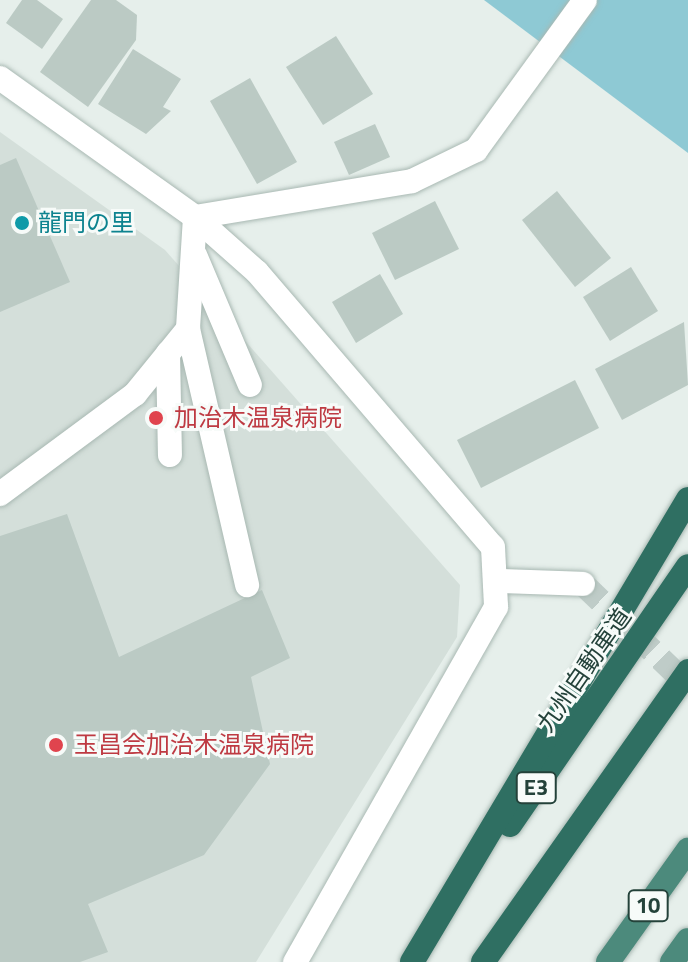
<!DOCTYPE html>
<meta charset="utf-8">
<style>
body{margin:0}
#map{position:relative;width:688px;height:962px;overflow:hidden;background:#e6efeb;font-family:"Titillium Web","Noto Sans JP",sans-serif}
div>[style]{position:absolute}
.built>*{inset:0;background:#d4dfda}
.water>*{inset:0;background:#8ec9d4}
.building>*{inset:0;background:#bbcac4}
.minor-tunnel>*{height:24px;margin-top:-12px;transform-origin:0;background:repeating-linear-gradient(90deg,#bfccc8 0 24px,transparent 0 36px)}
.roads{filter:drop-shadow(0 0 2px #a8b8b2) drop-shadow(0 0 2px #a8b8b2)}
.minor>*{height:24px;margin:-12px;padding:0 12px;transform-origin:12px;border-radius:12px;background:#fff}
.trunk>*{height:24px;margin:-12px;padding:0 12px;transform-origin:12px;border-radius:12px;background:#4c8a7c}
.motorway>*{height:24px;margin:-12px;padding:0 12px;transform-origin:12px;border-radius:12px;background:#2f6f62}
.dots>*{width:22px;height:22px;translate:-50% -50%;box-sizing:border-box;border:4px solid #f7fbf9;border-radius:50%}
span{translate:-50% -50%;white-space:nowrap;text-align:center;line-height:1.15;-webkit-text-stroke:6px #f7fbf9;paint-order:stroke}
.shield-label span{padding:2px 6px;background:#f7fbf9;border:2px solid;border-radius:6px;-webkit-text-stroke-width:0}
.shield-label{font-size:22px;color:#24423a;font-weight:700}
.culture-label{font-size:24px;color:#0d838f}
.left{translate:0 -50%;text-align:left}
.health-label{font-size:24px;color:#be3a42}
.street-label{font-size:24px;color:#24423a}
</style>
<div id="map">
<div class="built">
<i style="clip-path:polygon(0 132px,165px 250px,460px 585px,457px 637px,256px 962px,0 962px)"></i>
</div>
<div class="water">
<i style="clip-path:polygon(484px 0,688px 0,688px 153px)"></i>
</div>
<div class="building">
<i style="clip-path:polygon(22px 0,37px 0,63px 19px,42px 49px,6px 23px)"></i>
<i style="clip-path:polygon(91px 0,116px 0,137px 15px,136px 40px,88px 107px,40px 72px)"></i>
<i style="clip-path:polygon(336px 36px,373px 94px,323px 125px,286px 67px)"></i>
<i style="clip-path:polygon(133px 49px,181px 79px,163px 107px,171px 111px,146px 134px,98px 104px)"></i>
<i style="clip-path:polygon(250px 78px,297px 162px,257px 184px,210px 101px)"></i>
<i style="clip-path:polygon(375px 124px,390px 157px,349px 175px,334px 142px)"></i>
<i style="clip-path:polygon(16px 158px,70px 282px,0 312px,0 165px)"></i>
<i style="clip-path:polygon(557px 191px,611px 258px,575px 287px,522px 220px)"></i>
<i style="clip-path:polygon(435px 201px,459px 249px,395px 280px,372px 233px)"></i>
<i style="clip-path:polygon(631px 267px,658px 311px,610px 341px,583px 297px)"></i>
<i style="clip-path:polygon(380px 274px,403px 314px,356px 343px,332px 302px)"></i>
<i style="clip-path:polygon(684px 322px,688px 385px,622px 420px,595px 369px)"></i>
<i style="clip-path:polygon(575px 380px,599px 428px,481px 488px,457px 440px)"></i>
<i style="clip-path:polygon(67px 514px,119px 657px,262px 590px,290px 658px,251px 677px,270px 764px,204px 855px,88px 904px,108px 952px,80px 962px,0 962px,0 536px)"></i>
</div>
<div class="minor-tunnel">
<i style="left:583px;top:584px;width:146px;rotate:43.9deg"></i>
</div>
<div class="roads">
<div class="minor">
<i style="left:0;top:78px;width:239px;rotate:35.5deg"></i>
<i style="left:195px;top:217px;width:83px;rotate:41.6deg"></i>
<i style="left:257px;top:272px;width:362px;rotate:49.4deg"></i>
<i style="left:493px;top:547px;width:60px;rotate:87.1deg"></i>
<i style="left:496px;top:607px;width:408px;rotate:119.5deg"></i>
<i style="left:195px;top:217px;width:220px;rotate:-9.4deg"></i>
<i style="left:412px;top:181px;width:71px;rotate:-25.8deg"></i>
<i style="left:476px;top:150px;width:185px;rotate:-54deg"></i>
<i style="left:195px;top:217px;width:112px;rotate:93.6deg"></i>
<i style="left:188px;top:329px;width:263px;rotate:77deg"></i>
<i style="left:195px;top:255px;width:141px;rotate:67.1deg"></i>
<i style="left:168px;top:353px;width:102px;rotate:88.9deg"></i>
<i style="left:0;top:494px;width:168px;rotate:-36.5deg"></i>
<i style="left:135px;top:394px;width:84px;rotate:-50.8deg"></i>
<i style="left:499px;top:581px;width:84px;rotate:2deg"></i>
</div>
<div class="trunk">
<i style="left:608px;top:962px;width:138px;rotate:-54.5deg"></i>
<i style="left:672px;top:962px;width:27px;rotate:-54deg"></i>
</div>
<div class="motorway">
<i style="left:510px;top:825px;width:314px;rotate:-55.5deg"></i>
<i style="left:412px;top:962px;width:539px;rotate:-59.2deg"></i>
<i style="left:483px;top:962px;width:356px;rotate:-54.8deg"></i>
</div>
</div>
<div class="dots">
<i style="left:22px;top:223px;background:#0f9aa8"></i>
<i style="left:156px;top:418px;background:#e0444e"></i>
<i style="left:56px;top:745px;background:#e0444e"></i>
</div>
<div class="shield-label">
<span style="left:536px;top:788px">E3</span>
<span style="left:648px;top:906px">10</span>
</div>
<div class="culture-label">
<span class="left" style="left:38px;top:223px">龍門の里</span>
</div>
<div class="health-label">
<span class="left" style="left:174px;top:418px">加治木温泉病院</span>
<span class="left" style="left:74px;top:745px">玉昌会加治木温泉病院</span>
</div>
<div class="street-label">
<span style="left:584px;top:670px;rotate:-55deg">九州自動車道</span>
</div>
</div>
